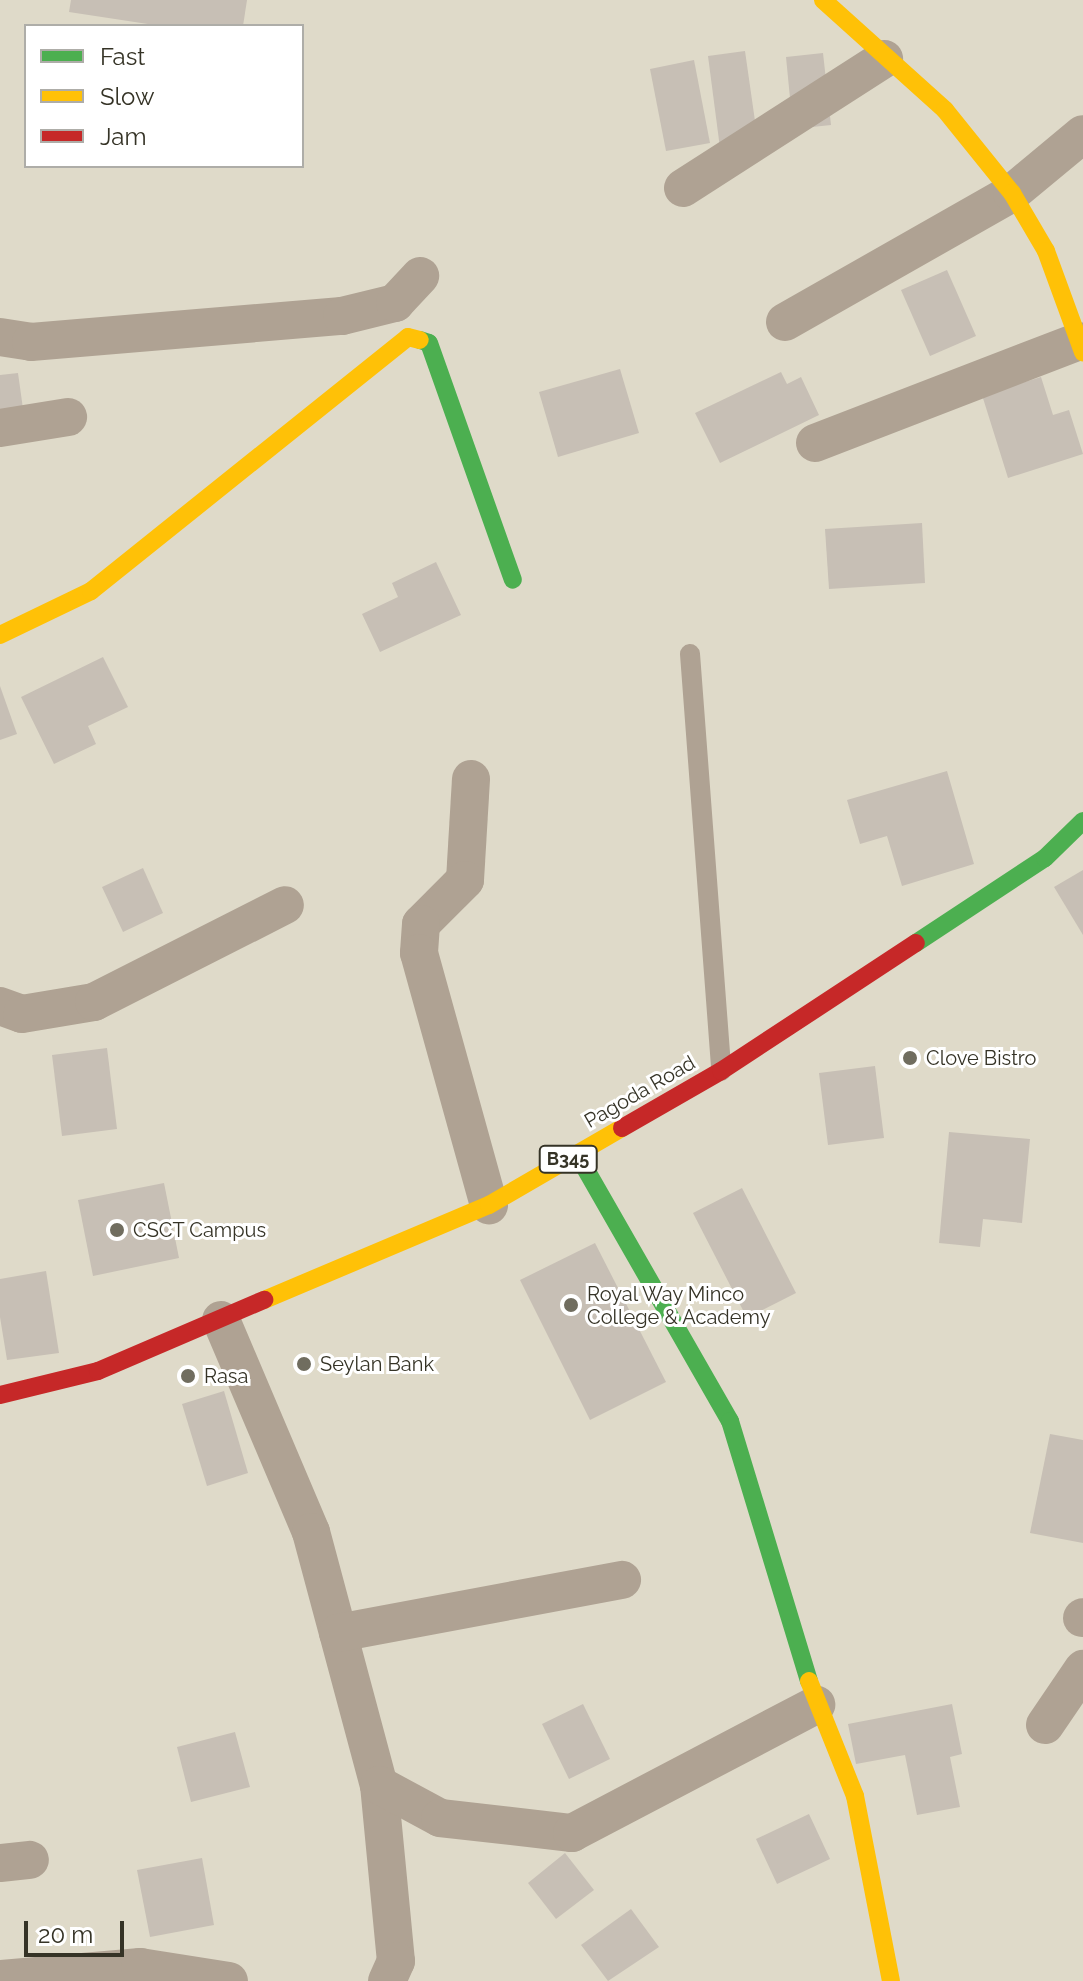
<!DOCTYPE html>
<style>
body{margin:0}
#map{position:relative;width:1083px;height:1981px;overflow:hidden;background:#dfdac9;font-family:Raleway,sans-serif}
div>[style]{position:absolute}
.building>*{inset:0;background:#c7bfb5}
.lane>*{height:20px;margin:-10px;padding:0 10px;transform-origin:10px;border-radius:10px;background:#afa293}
.street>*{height:38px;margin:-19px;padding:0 19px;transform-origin:19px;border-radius:19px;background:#afa293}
.fast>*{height:18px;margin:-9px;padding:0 9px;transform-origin:9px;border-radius:9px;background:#4caf50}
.slow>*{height:18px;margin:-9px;padding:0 9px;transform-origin:9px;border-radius:9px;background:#ffc107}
.jam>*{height:18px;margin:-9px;padding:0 9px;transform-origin:9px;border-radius:9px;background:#c62828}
.dots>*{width:22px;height:22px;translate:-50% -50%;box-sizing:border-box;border:4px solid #fff;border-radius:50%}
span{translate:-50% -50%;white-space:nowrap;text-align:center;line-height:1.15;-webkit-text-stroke:6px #fff;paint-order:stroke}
.shield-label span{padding:2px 6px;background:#fff;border:2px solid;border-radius:6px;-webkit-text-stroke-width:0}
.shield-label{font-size:18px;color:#353326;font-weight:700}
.poi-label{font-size:20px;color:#353326}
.left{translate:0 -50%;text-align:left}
.street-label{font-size:20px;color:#353326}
.legend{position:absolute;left:24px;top:24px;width:280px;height:144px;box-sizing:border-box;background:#fff;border:2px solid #aeada8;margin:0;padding:10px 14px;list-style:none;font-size:24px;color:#353326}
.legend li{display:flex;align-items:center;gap:16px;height:40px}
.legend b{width:40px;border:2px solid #aeada8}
.scale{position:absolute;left:24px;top:1921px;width:100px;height:36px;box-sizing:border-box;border:4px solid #353326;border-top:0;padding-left:10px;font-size:24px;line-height:28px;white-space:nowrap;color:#353326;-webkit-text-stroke:6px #fff;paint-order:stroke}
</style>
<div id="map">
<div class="building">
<i style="clip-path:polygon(71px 0,247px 0,243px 26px,161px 26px,69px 12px)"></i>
<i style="clip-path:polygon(745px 51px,758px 142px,720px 148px,708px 56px)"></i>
<i style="clip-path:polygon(823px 53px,831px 125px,793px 129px,786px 57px)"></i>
<i style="clip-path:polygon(694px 60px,710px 143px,666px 151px,650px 69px)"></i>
<i style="clip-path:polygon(947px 270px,976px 336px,930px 356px,901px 290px)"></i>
<i style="clip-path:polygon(620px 369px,639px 433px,558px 457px,539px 392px)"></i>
<i style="clip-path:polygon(781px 372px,787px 384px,801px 377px,819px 415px,720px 463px,695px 413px)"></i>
<i style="clip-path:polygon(18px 373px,24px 416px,0 419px,0 375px)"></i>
<i style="clip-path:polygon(1041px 377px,1053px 415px,1069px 410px,1083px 454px,1008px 478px,982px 395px)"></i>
<i style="clip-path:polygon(922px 523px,925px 583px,829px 589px,825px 529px)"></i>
<i style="clip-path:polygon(436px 562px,461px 615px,380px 652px,362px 614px,398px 597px,392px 583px)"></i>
<i style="clip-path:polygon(103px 657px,128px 707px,88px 726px,96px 744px,54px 764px,21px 697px)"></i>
<i style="clip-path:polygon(0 686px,17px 734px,0 740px)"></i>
<i style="clip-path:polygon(947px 771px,974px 864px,902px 886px,887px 836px,860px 844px,847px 800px)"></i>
<i style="clip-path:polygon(143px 868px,163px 913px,123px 932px,102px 887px)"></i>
<i style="clip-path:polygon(1083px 870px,1083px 935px,1054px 887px)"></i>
<i style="clip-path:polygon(107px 1048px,117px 1129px,62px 1136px,52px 1055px)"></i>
<i style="clip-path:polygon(875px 1066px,884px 1138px,828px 1145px,819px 1073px)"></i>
<i style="clip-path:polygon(949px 1132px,1030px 1139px,1022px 1223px,983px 1219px,980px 1247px,939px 1243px)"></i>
<i style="clip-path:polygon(164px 1183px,179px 1258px,93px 1276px,78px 1200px)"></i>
<i style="clip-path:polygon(742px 1188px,796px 1293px,747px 1318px,693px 1213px)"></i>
<i style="clip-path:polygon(595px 1243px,666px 1382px,590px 1420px,520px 1280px)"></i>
<i style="clip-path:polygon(46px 1271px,59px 1353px,7px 1360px,0 1317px,0 1279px)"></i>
<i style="clip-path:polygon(224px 1391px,248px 1473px,207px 1486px,182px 1404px)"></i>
<i style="clip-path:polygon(1050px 1434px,1083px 1440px,1083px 1543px,1030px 1533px)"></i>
<i style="clip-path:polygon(583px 1704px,610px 1759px,569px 1779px,542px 1724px)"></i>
<i style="clip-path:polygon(952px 1704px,962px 1754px,950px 1757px,960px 1807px,917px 1815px,905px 1755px,856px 1764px,848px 1724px)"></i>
<i style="clip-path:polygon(235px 1732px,250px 1787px,191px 1802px,177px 1747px)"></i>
<i style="clip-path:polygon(809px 1814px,830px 1859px,777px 1884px,756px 1839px)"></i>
<i style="clip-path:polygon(565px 1853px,594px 1890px,556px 1919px,528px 1883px)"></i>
<i style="clip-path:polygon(202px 1858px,214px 1925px,150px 1937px,137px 1870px)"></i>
<i style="clip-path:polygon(631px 1909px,659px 1947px,608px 1981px,581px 1945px)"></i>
</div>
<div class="lane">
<i style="left:690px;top:654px;width:418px;rotate:85.7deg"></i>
</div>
<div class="street">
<i style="left:683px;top:188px;width:239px;rotate:-32.7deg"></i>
<i style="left:785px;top:322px;width:261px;rotate:-29.6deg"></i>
<i style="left:1012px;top:193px;width:92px;rotate:-39.7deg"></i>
<i style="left:0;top:337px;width:31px;rotate:9deg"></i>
<i style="left:31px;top:342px;width:312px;rotate:-4.8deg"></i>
<i style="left:342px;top:316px;width:55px;rotate:-13.8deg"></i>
<i style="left:395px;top:303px;width:37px;rotate:-47deg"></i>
<i style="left:0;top:428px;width:69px;rotate:-9.2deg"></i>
<i style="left:815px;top:443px;width:283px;rotate:-21.1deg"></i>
<i style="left:471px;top:779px;width:101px;rotate:93.4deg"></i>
<i style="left:465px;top:880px;width:62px;rotate:135deg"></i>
<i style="left:421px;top:924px;width:29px;rotate:94deg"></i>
<i style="left:419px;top:953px;width:262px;rotate:74.5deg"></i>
<i style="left:0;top:1006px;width:23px;rotate:20deg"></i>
<i style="left:22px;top:1014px;width:73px;rotate:-9.5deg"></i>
<i style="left:94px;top:1002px;width:214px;rotate:-26.9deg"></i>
<i style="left:221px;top:1320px;width:230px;rotate:67deg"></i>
<i style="left:311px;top:1532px;width:262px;rotate:75deg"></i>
<i style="left:379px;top:1785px;width:177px;rotate:84.5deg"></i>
<i style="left:396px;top:1961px;width:22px;rotate:114deg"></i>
<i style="left:1082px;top:1618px;width:1px;rotate:-45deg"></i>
<i style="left:338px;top:1633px;width:289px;rotate:-10.6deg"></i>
<i style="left:1045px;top:1725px;width:68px;rotate:-55.8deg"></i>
<i style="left:379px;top:1785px;width:69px;rotate:28.4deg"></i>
<i style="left:440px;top:1818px;width:133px;rotate:6.5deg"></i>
<i style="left:572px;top:1833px;width:276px;rotate:-27.7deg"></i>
<i style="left:0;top:1863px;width:30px;rotate:-6deg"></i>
<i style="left:0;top:1979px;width:141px;rotate:-4.9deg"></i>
<i style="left:140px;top:1967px;width:90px;rotate:8.9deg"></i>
</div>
<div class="fast">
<i style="left:420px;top:340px;width:9px;rotate:18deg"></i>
<i style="left:429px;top:343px;width:251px;rotate:70.5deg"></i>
<i style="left:916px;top:943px;width:154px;rotate:-33.4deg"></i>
<i style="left:1045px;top:858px;width:53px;rotate:-44.2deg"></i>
<i style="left:577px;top:1154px;width:308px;rotate:60.2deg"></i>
<i style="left:730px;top:1421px;width:272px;rotate:73.1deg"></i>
</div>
<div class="slow">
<i style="left:823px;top:0;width:164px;rotate:42deg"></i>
<i style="left:945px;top:110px;width:107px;rotate:51.1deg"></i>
<i style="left:1012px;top:193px;width:67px;rotate:59.6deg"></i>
<i style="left:1046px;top:251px;width:108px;rotate:69.9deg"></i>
<i style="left:0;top:635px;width:101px;rotate:-25.8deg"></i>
<i style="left:91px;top:591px;width:406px;rotate:-38.7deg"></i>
<i style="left:408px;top:337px;width:12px;rotate:14deg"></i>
<i style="left:264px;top:1300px;width:244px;rotate:-22.9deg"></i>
<i style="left:489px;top:1205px;width:154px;rotate:-30.1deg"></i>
<i style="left:809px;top:1681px;width:124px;rotate:68.2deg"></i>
<i style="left:855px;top:1796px;width:188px;rotate:79deg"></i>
</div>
<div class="jam">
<i style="left:622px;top:1128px;width:114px;rotate:-29.9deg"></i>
<i style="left:721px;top:1071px;width:233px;rotate:-33.3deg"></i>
<i style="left:0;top:1395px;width:101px;rotate:-13.8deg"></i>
<i style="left:98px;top:1371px;width:181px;rotate:-23.2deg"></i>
</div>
<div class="dots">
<i style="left:910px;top:1058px;background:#706d5f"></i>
<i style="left:117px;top:1230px;background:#706d5f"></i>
<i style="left:571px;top:1305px;background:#706d5f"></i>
<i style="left:304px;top:1364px;background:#706d5f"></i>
<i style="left:188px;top:1376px;background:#706d5f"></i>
</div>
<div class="shield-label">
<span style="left:568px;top:1159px">B345</span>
</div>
<div class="poi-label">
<span class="left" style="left:926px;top:1058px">Clove Bistro</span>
<span class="left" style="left:133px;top:1230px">CSCT Campus</span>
<span class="left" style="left:587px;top:1306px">Royal Way Minco<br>College &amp; Academy</span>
<span class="left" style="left:320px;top:1364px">Seylan Bank</span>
<span class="left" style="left:204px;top:1376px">Rasa</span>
</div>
<div class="street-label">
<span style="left:640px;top:1092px;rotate:-30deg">Pagoda Road</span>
</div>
<ul class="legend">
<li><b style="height:10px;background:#4caf50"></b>Fast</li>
<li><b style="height:10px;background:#ffc107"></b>Slow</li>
<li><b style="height:10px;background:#c62828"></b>Jam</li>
</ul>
<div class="scale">20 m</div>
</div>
